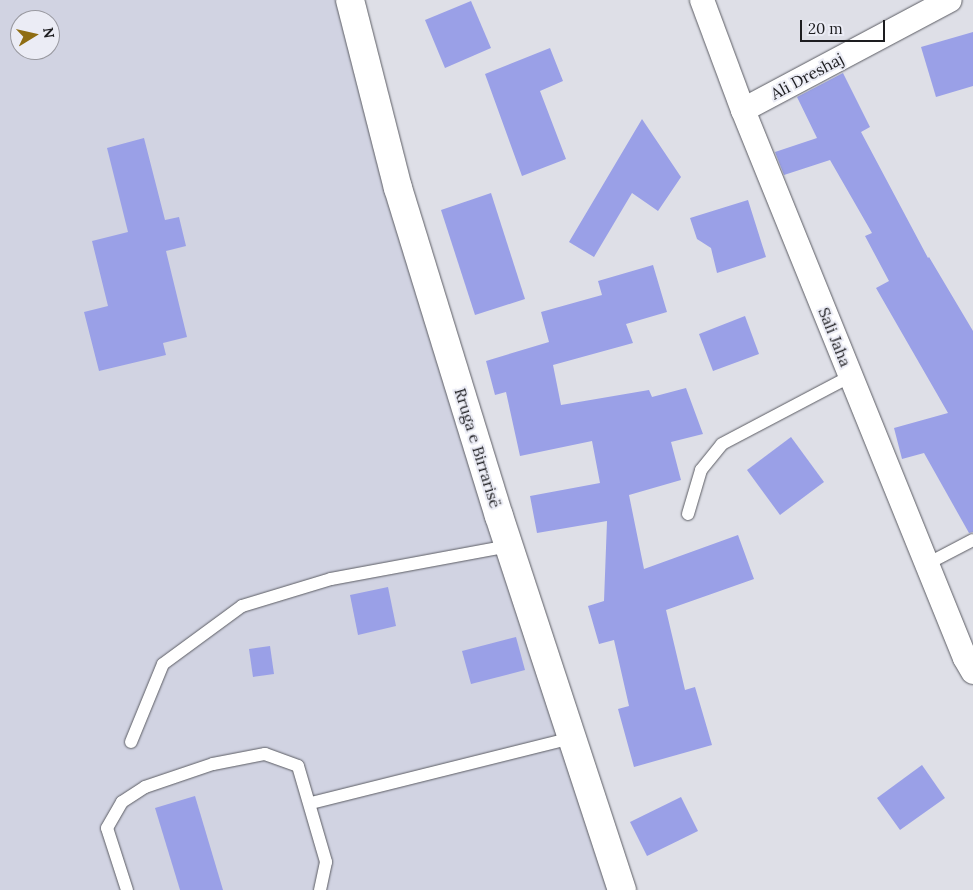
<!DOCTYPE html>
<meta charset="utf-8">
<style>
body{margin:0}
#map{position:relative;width:973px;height:890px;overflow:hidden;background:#dedfe7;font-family:Lora,serif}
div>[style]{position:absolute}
.built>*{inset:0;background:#d1d3e2}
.building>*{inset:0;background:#9aa0e7}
.roads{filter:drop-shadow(0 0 1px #5b5c63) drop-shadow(0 0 1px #5b5c63)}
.service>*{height:12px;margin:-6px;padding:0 6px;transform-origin:6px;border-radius:6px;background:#fff}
.minor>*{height:24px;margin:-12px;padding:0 12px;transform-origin:12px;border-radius:12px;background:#fff}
.tertiary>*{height:28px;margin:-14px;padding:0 14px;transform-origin:14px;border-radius:14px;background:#fff}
span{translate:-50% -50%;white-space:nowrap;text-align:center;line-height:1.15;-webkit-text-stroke:4px #ebecf5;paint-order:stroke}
.street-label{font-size:16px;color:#1d1d20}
.north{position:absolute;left:10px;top:10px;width:50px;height:50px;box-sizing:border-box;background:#ebecf5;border:1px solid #9999a0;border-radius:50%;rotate:81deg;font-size:14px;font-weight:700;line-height:20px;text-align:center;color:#1d1d20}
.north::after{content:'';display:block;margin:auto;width:18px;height:22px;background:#8f6d12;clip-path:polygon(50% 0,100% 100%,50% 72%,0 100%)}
.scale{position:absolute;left:800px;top:20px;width:85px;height:22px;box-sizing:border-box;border:2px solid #1d1d20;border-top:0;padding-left:6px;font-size:15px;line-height:18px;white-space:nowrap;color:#1d1d20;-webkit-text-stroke:4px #ebecf5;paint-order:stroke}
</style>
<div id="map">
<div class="built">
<i style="clip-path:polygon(evenodd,0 0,350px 0,622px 890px,0 890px,0 0,20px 20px,50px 20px,50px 50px,20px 50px,20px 20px)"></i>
</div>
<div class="building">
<i style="clip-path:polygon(471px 1px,491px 48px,445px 68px,425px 20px)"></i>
<i style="clip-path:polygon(973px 32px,973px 86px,936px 97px,921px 47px)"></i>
<i style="clip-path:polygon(550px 48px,563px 81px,540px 91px,566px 159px,522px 176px,485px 74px)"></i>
<i style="clip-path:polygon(843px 73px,870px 127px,861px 132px,928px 258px,929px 257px,973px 331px,973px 532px,969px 533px,924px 453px,902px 459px,894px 428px,948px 413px,876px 288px,889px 281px,865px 236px,872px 233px,830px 160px,784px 175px,775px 152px,817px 138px,797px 97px)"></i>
<i style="clip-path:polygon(642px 119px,681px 177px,658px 211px,632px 193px,594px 257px,569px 242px)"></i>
<i style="clip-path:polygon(144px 138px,165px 220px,179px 217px,186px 246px,166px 251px,187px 337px,163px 343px,166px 355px,99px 371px,84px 312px,108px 306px,92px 241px,128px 232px,107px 148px)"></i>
<i style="clip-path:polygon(491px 193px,525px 299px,475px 315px,441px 210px)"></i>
<i style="clip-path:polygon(748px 200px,766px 257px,717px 273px,711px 248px,697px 239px,690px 218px)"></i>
<i style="clip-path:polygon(653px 265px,667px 312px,626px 324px,633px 343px,553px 365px,561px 405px,649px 390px,652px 397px,686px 388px,703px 434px,671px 442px,681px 480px,629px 495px,644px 569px,738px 535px,754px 579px,666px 610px,685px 690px,695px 687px,712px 745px,634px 767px,618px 709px,629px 706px,614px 640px,599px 644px,588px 606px,604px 601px,607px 521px,537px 533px,530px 496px,600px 483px,592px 441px,520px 456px,506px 392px,495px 395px,486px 361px,549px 342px,541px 312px,602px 295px,598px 281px)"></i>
<i style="clip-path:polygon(745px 316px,759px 354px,713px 371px,699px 334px)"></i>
<i style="clip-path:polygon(791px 437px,824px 482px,780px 515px,747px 470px)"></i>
<i style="clip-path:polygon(388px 587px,396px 626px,358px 635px,350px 595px)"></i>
<i style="clip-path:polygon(516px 637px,525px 670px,471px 684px,462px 651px)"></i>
<i style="clip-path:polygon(270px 646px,274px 674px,253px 677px,249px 649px)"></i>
<i style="clip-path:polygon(922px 765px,945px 798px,900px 830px,877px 798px)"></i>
<i style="clip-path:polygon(195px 796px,223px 890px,180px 890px,155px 808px)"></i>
<i style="clip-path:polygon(681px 797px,698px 831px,647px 856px,630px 822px)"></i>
</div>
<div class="roads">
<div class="service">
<i style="left:688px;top:514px;width:46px;rotate:-73.5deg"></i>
<i style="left:701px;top:470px;width:33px;rotate:-51deg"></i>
<i style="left:722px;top:444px;width:146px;rotate:-27.8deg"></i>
<i style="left:927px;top:564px;width:52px;rotate:-27.6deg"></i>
<i style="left:131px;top:742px;width:84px;rotate:-67.7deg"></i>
<i style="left:163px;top:664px;width:98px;rotate:-36.3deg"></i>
<i style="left:242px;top:606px;width:93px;rotate:-16.9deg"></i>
<i style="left:331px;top:579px;width:181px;rotate:-10.5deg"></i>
<i style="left:311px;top:803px;width:268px;rotate:-14deg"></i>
<i style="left:127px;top:890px;width:65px;rotate:-107.9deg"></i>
<i style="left:107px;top:828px;width:30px;rotate:-60deg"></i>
<i style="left:122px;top:802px;width:27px;rotate:-33deg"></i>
<i style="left:145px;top:787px;width:72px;rotate:-18.7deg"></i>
<i style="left:213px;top:764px;width:53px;rotate:-10.9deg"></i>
<i style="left:265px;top:754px;width:35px;rotate:20deg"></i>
<i style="left:298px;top:766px;width:100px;rotate:73.7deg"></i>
<i style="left:326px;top:862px;width:29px;rotate:102deg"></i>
</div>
<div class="minor">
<i style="left:702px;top:0;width:117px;rotate:69.6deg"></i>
<i style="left:743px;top:110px;width:591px;rotate:67.95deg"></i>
<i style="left:965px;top:658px;width:16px;rotate:60deg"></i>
<i style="left:743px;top:110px;width:234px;rotate:-28deg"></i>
</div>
<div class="tertiary">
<i style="left:350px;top:0;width:194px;rotate:75.7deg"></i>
<i style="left:398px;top:188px;width:343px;rotate:72.9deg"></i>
<i style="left:499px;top:516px;width:394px;rotate:71.8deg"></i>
</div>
</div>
<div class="street-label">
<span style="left:807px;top:76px;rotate:-28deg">Ali Dreshaj</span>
<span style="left:835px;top:337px;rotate:68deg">Sali Jaha</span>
<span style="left:478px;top:448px;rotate:73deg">Rruga e Birrarisë</span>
</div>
<div class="north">N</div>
<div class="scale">20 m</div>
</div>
